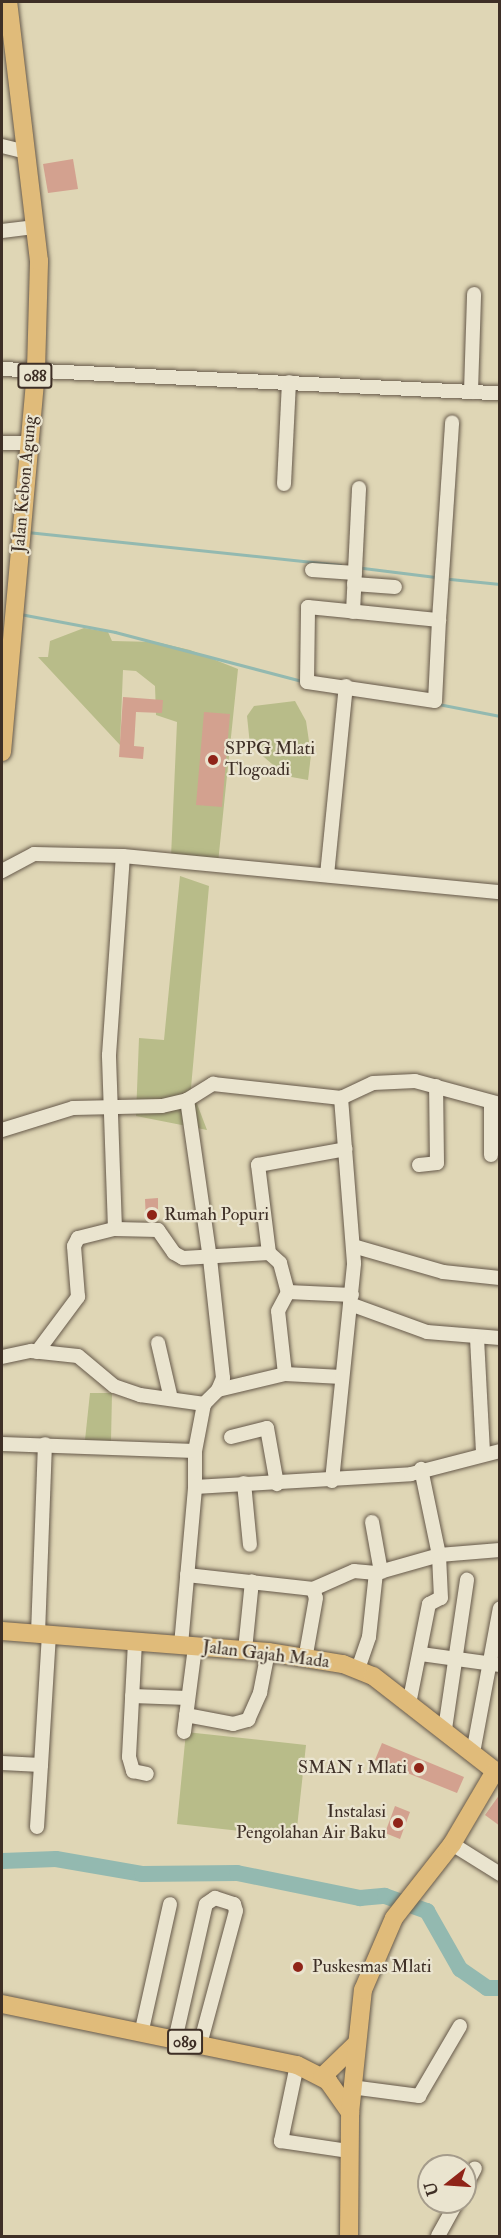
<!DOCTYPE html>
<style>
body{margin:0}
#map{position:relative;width:501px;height:2238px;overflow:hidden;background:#dfd6b5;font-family:"IM FELL Double Pica",serif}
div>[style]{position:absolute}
.green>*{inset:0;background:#b8bc89}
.stream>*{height:3px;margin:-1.5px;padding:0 1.5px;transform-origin:1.5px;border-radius:1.5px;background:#93b9b0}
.river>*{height:16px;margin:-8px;padding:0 8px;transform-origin:8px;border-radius:8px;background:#93b9b0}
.building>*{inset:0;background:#d3a18f}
.roads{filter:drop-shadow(0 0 2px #66594a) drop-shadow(0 0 2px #66594a)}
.minor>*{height:14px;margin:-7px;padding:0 7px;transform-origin:7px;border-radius:7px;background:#eae4cf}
.major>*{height:18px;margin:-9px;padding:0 9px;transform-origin:9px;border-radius:9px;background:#e0bb7a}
.dots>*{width:16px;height:16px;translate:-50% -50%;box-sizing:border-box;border:3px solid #eae4cf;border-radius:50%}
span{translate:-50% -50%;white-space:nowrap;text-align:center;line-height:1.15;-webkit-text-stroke:4.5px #eae4cf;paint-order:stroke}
.shield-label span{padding:2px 4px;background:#eae4cf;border:2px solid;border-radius:4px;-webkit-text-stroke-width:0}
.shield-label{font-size:16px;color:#3e2f26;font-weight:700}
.street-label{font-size:18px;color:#3e2f26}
.poi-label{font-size:18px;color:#3e2f26}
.left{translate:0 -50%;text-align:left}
.right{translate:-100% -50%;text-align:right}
.frame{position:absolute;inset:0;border:3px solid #3e2f26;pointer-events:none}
.north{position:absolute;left:417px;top:2154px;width:60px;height:60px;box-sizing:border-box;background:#eae4cf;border:2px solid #a59c8b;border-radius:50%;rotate:253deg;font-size:16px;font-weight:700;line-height:24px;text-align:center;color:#3e2f26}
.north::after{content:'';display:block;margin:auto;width:21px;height:27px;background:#8f2418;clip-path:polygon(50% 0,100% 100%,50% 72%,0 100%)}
</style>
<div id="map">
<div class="green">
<i style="clip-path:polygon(84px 628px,108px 632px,112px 641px,156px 642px,190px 650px,238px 669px,218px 863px,171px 857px,177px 722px,156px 715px,155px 686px,136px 671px,123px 670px,120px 745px,38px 657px,48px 657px,50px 641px)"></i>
<i style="clip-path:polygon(295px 701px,306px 721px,311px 755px,308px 780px,286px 776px,250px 745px,247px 716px,254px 706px)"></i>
<i style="clip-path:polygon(180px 876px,209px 886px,191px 1088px,207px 1130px,136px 1116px,139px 1038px,164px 1040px)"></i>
<i style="clip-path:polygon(90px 1393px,112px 1393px,111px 1441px,85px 1440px)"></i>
<i style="clip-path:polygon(186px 1732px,306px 1745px,296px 1837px,177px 1824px)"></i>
</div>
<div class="stream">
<i style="left:27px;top:532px;width:315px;rotate:6deg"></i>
<i style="left:363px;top:568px;width:73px;rotate:7.1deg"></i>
<i style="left:450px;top:579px;width:50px;rotate:5.7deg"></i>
<i style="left:20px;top:614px;width:97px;rotate:10.7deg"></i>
<i style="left:115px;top:632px;width:193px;rotate:14.7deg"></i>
<i style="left:438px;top:704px;width:63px;rotate:11deg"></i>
</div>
<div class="river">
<i style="left:2px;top:1861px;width:54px;rotate:-2.1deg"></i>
<i style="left:56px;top:1859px;width:87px;rotate:9.9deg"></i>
<i style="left:142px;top:1874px;width:95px;rotate:-0.6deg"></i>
<i style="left:237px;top:1873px;width:126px;rotate:11.5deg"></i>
<i style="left:360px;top:1898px;width:25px;rotate:-5deg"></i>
<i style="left:385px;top:1896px;width:45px;rotate:19.7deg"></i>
<i style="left:427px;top:1911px;width:67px;rotate:60.4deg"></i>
<i style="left:460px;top:1969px;width:33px;rotate:35deg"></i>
<i style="left:487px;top:1988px;width:13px"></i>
</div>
<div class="building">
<i style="clip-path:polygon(73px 159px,78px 189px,48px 193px,43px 164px)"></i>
<i style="clip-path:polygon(123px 697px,163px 700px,162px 713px,136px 712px,134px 746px,144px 747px,143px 759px,119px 757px)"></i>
<i style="clip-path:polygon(204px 712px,230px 714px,222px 807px,196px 805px)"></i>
<i style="clip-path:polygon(158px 1198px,158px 1221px,146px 1221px,145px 1199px)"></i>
<i style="clip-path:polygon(382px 1743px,464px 1777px,457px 1793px,375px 1760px)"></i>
<i style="clip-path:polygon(500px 1794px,500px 1826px,485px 1815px)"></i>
<i style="clip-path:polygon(395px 1806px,410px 1812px,400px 1839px,385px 1833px)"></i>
</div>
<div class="roads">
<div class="minor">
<i style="left:2px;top:146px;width:25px;rotate:14deg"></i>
<i style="left:2px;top:231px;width:34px;rotate:-7deg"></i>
<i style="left:2px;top:369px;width:499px;rotate:2.8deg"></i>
<i style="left:471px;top:392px;width:98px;rotate:-88.2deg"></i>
<i style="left:2px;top:443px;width:27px"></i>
<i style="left:284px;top:484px;width:102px;rotate:-87.2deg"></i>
<i style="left:312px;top:570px;width:43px;rotate:4deg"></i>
<i style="left:354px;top:584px;width:41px;rotate:4.2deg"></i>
<i style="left:308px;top:607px;width:132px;rotate:5.7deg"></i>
<i style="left:439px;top:620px;width:81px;rotate:92.8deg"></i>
<i style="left:435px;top:701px;width:129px;rotate:-171.6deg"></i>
<i style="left:307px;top:682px;width:75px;rotate:-89.2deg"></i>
<i style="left:353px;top:612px;width:124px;rotate:-87.2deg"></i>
<i style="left:439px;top:620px;width:198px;rotate:-86.2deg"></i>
<i style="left:2px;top:871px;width:36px;rotate:-28deg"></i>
<i style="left:34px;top:854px;width:89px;rotate:1.3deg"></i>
<i style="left:123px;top:856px;width:379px;rotate:5.5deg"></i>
<i style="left:327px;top:875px;width:190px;rotate:-84.3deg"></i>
<i style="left:341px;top:1098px;width:35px;rotate:-25deg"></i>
<i style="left:373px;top:1083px;width:42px;rotate:-2.7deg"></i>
<i style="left:415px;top:1081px;width:88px;rotate:15.1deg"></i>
<i style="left:491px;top:1102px;width:53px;rotate:90deg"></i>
<i style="left:2px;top:1130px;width:74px;rotate:-17.2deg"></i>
<i style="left:73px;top:1108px;width:89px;rotate:-1.3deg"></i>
<i style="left:162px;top:1106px;width:26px;rotate:-13deg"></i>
<i style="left:187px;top:1100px;width:31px;rotate:-32deg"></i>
<i style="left:213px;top:1084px;width:129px;rotate:6.2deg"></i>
<i style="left:419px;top:1165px;width:18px;rotate:-6deg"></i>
<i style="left:437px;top:1163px;width:77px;rotate:-90.7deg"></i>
<i style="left:115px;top:1229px;width:174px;rotate:-92deg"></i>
<i style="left:109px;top:1055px;width:199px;rotate:-86deg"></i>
<i style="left:353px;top:1246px;width:94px;rotate:16.1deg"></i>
<i style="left:443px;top:1272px;width:57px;rotate:6deg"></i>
<i style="left:269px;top:1253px;width:89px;rotate:-97.1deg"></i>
<i style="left:258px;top:1165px;width:89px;rotate:-10.3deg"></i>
<i style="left:350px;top:1304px;width:82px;rotate:20deg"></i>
<i style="left:427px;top:1332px;width:73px;rotate:4.7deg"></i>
<i style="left:477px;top:1338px;width:116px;rotate:87deg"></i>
<i style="left:158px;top:1343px;width:57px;rotate:76.9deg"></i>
<i style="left:37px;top:1352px;width:69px;rotate:-53.3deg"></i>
<i style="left:78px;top:1297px;width:51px;rotate:-94.5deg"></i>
<i style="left:74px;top:1246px;width:9px;rotate:-63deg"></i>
<i style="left:78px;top:1238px;width:38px;rotate:-14deg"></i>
<i style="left:115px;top:1229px;width:43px;rotate:1.3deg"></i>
<i style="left:158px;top:1230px;width:28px;rotate:55deg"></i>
<i style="left:174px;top:1253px;width:10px;rotate:29deg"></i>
<i style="left:183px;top:1258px;width:86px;rotate:-3.3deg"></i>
<i style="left:269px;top:1253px;width:15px;rotate:42deg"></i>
<i style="left:280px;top:1263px;width:30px;rotate:75deg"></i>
<i style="left:288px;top:1292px;width:64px;rotate:2.7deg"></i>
<i style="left:2px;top:1357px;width:30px;rotate:-12deg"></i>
<i style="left:31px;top:1351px;width:47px;rotate:6.1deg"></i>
<i style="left:78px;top:1356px;width:47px;rotate:39.8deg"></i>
<i style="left:114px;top:1386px;width:28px;rotate:19deg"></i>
<i style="left:140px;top:1395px;width:65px;rotate:8deg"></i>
<i style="left:204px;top:1404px;width:20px;rotate:-45deg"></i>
<i style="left:218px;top:1390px;width:13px;rotate:-67deg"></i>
<i style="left:223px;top:1378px;width:120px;rotate:-96.2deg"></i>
<i style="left:210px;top:1259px;width:161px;rotate:-98.2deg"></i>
<i style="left:285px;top:1374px;width:63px;rotate:-96.3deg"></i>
<i style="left:278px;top:1311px;width:21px;rotate:-62deg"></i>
<i style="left:218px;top:1390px;width:69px;rotate:-13.4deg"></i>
<i style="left:285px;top:1374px;width:57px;rotate:3deg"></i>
<i style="left:204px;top:1404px;width:48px;rotate:100.8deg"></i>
<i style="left:195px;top:1451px;width:36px;rotate:90deg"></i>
<i style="left:195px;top:1487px;width:216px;rotate:-3.4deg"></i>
<i style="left:411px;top:1474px;width:92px;rotate:-14.5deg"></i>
<i style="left:231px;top:1437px;width:37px;rotate:-14deg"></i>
<i style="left:267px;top:1428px;width:57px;rotate:79.9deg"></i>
<i style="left:2px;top:1444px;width:193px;rotate:2.1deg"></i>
<i style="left:332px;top:1481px;width:219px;rotate:-84.2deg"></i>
<i style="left:354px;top:1263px;width:166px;rotate:-94.5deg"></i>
<i style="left:244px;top:1483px;width:62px;rotate:84.5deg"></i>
<i style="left:372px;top:1522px;width:51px;rotate:79.8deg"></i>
<i style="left:187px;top:1575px;width:127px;rotate:6.3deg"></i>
<i style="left:313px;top:1589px;width:9px;rotate:72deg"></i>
<i style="left:316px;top:1598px;width:63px;rotate:100.1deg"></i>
<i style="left:313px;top:1589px;width:45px;rotate:-23.7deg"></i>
<i style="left:354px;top:1571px;width:22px;rotate:5deg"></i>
<i style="left:38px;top:1634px;width:190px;rotate:-87.9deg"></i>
<i style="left:135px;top:1642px;width:115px;rotate:93deg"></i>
<i style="left:129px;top:1757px;width:15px;rotate:74deg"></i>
<i style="left:133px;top:1771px;width:14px;rotate:12deg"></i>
<i style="left:181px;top:1645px;width:159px;rotate:-84.9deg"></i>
<i style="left:245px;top:1650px;width:69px;rotate:-84.2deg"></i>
<i style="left:421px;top:1654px;width:80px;rotate:7.9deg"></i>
<i style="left:358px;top:1669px;width:34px;rotate:-71deg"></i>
<i style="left:369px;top:1637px;width:64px;rotate:-83.8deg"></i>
<i style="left:376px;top:1573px;width:66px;rotate:-15.9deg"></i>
<i style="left:439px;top:1555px;width:61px;rotate:-4.7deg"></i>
<i style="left:132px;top:1696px;width:56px;rotate:2deg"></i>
<i style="left:409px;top:1704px;width:102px;rotate:-78.7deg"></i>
<i style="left:429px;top:1604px;width:13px;rotate:-27deg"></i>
<i style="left:441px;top:1598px;width:43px;rotate:-92.7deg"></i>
<i style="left:439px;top:1555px;width:88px;rotate:-101.8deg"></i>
<i style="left:186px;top:1715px;width:48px;rotate:10.8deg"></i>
<i style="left:233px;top:1724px;width:16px;rotate:-15deg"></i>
<i style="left:248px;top:1720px;width:30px;rotate:-66deg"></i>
<i style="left:260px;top:1693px;width:42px;rotate:-79deg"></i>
<i style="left:445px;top:1729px;width:151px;rotate:-81.6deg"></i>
<i style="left:184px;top:1732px;width:86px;rotate:-82.6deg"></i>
<i style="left:473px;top:1753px;width:147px;rotate:-79.5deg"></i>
<i style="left:2px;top:1763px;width:39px;rotate:3deg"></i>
<i style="left:41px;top:1765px;width:130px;rotate:-86.5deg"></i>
<i style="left:37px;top:1827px;width:62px;rotate:-86.3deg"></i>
<i style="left:452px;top:1844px;width:57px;rotate:32deg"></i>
<i style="left:141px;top:2034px;width:133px;rotate:-77.4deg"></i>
<i style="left:175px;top:2040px;width:139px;rotate:-77.2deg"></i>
<i style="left:206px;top:1904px;width:11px;rotate:-34deg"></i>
<i style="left:215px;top:1898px;width:20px;rotate:18deg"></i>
<i style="left:234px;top:1904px;width:7px;rotate:74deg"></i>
<i style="left:236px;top:1911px;width:138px;rotate:105.1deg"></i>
<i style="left:297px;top:2065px;width:78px;rotate:101.9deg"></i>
<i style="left:281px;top:2141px;width:69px;rotate:8.4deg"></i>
<i style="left:351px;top:2087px;width:69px;rotate:7.5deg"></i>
<i style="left:419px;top:2096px;width:81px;rotate:-59.6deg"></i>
<i style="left:465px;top:2187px;width:21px;rotate:-62deg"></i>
<i style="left:438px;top:2236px;width:39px;rotate:-61deg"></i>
</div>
<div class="major">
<i style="left:2px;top:752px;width:384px;rotate:-84.9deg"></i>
<i style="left:36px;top:370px;width:109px;rotate:-88.4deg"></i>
<i style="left:39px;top:261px;width:261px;rotate:-96.8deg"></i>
<i style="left:2px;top:1631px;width:267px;rotate:4.5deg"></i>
<i style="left:268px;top:1652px;width:76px;rotate:9.1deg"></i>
<i style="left:343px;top:1664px;width:32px;rotate:22deg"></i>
<i style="left:373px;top:1676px;width:161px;rotate:37.9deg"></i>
<i style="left:2px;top:2004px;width:301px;rotate:11.7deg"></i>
<i style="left:297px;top:2065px;width:35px;rotate:27deg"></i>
<i style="left:328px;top:2081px;width:39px;rotate:55deg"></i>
<i style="left:322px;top:2077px;width:49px;rotate:-44.2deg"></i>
<i style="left:349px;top:2236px;width:123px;rotate:-89.5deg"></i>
<i style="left:350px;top:2113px;width:124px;rotate:-84deg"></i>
<i style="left:363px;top:1990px;width:78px;rotate:-66.7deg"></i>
<i style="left:394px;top:1918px;width:94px;rotate:-51.9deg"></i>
<i style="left:452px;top:1844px;width:85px;rotate:-59.5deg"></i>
</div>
</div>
<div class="dots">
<i style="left:213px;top:760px;background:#8f2418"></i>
<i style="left:152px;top:1215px;background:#8f2418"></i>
<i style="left:419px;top:1768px;background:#8f2418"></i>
<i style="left:398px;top:1823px;background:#8f2418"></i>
<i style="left:298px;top:1967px;background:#8f2418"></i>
</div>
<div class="shield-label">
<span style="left:35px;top:376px">088</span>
<span style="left:185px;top:2042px">089</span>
</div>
<div class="street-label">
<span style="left:25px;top:484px;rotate:-85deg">Jalan Kebon Agung</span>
<span style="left:266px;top:1655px;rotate:7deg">Jalan Gajah Mada</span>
</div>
<div class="poi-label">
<span class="left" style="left:225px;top:760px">SPPG Mlati<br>Tlogoadi</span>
<span class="left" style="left:164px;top:1215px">Rumah Popuri</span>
<span class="right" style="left:407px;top:1768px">SMAN 1 Mlati</span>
<span class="right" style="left:386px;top:1823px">Instalasi<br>Pengolahan Air Baku</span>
<span class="left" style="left:312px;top:1967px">Puskesmas Mlati</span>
</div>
<div class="frame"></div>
<div class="north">U</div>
</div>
